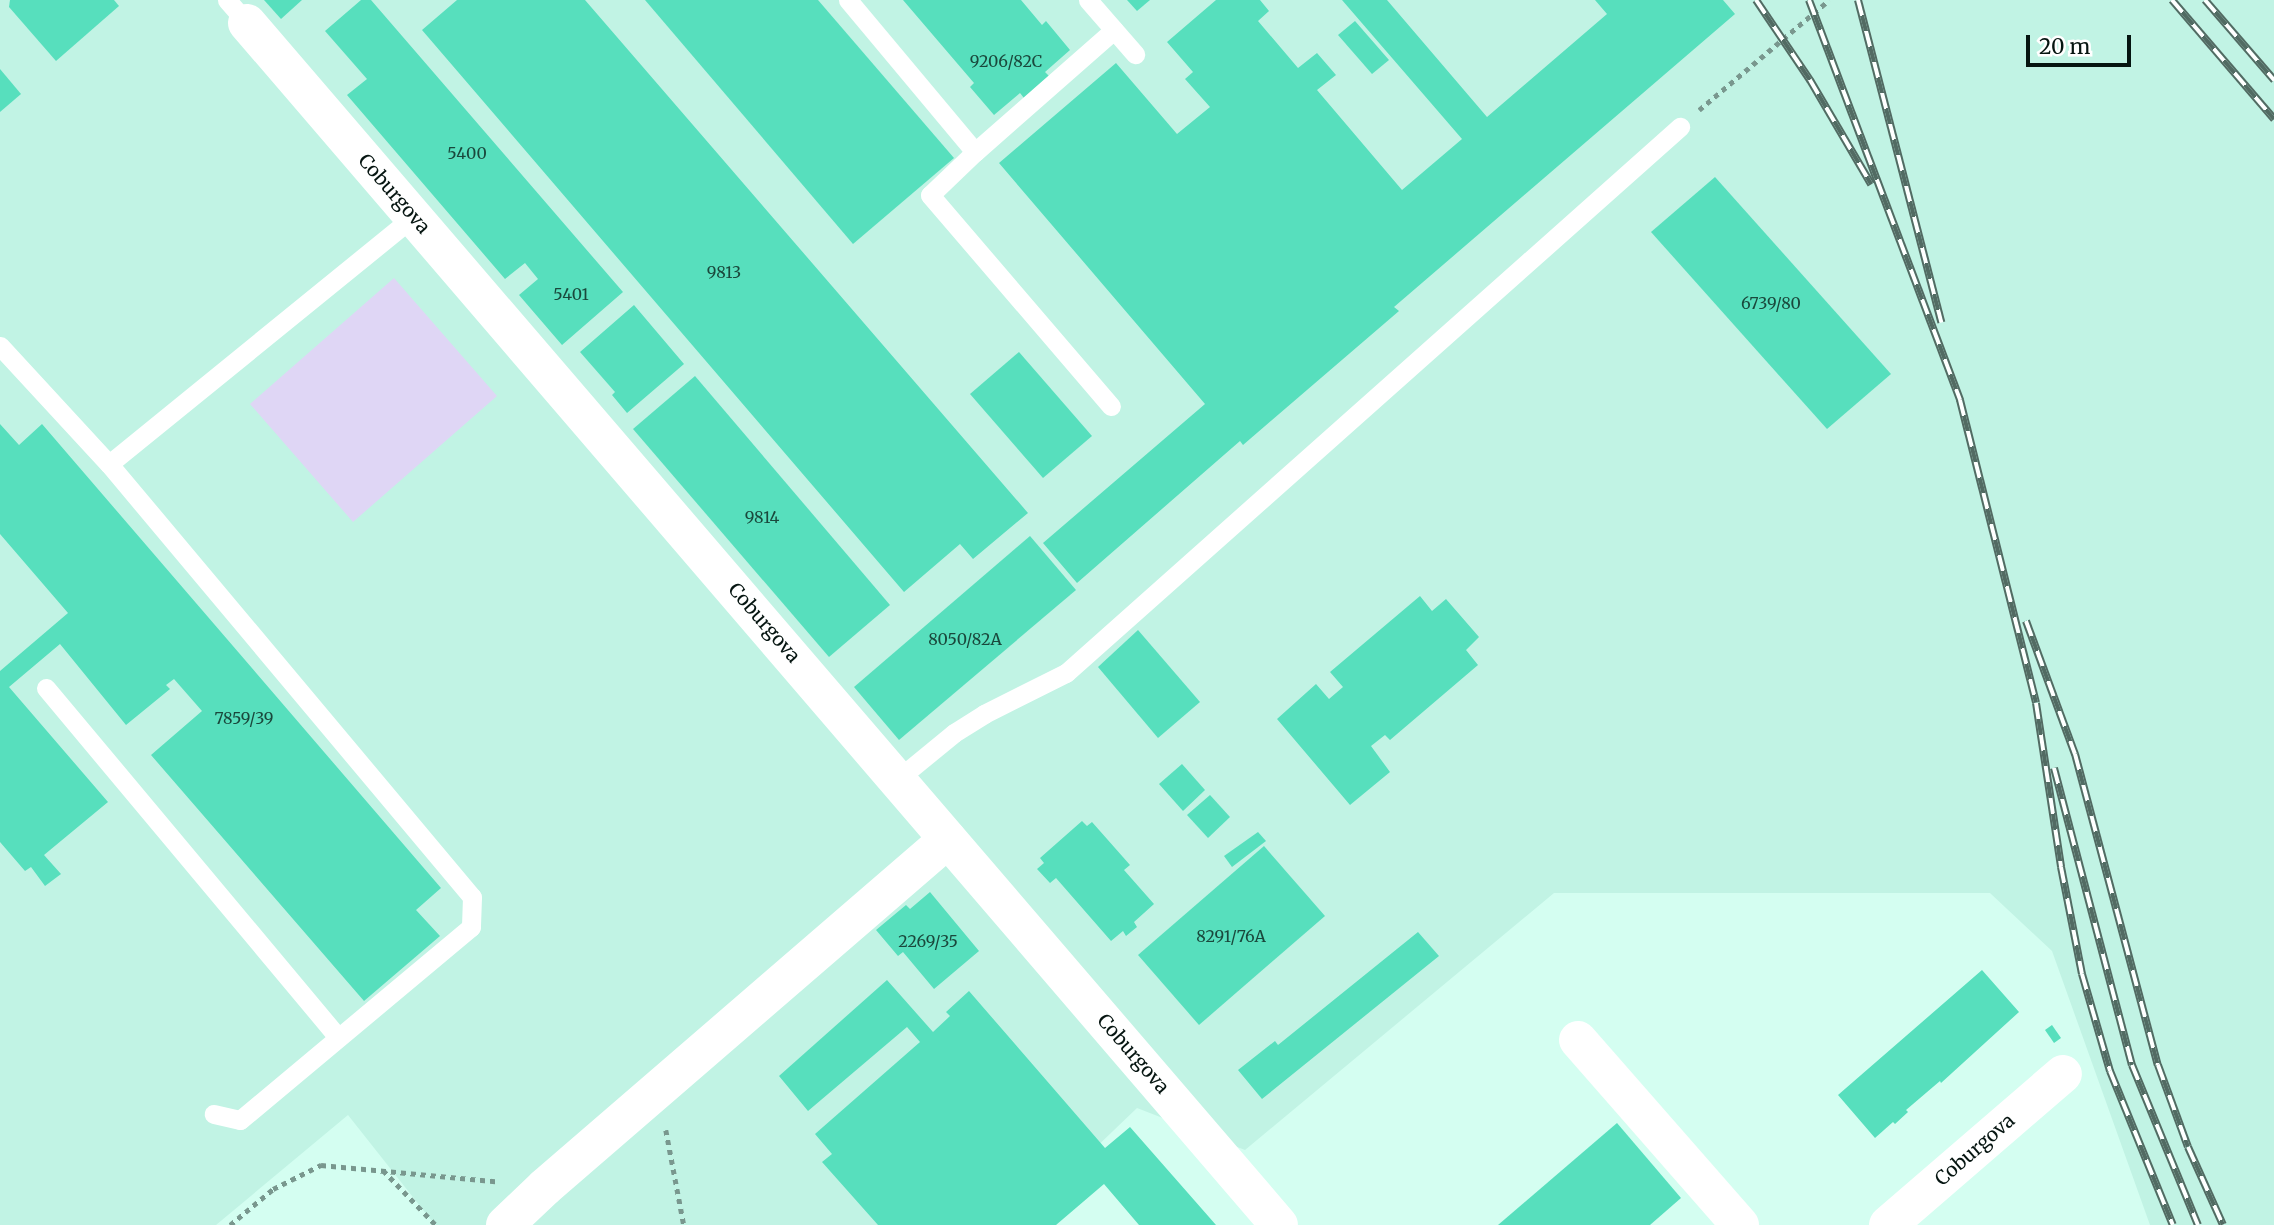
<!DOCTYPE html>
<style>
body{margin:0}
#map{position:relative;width:2274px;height:1225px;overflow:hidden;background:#d4fef1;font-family:Merriweather,serif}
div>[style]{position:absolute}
.built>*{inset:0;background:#c1f3e4}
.green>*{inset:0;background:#dfd6f5}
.building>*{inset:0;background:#57dfbd}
.path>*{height:4.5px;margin-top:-2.25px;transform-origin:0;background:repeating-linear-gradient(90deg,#79978e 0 5px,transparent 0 10px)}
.lane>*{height:19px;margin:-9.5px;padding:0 9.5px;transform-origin:9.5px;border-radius:9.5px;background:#fff}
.street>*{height:38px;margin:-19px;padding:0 19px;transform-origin:19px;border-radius:19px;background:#fff}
.rail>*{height:8px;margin-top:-4px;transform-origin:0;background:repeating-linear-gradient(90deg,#fff 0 16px,#526b63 0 32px);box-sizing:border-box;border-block:2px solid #526b63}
span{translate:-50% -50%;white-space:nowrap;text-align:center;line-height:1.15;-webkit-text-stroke:5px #fff;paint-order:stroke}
.number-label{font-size:16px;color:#1a483c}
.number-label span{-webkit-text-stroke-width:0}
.street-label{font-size:19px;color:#061511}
.scale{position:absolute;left:2026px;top:35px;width:105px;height:32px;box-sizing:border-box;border:4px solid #061511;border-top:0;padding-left:9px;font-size:21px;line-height:24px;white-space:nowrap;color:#061511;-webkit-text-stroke:5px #fff;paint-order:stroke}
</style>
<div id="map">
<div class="built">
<i style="clip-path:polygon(0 0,2274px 0,2274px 1225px,2150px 1225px,2052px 951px,1990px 893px,1554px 893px,1245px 1150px,1137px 1108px,1015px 1225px,435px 1225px,348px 1115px,216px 1225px,0 1225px)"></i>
</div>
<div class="green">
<i style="clip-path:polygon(394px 278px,497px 396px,353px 522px,250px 404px)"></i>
</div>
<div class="building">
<i style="clip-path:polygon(10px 0,114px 0,119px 6px,56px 61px,9px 7px)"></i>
<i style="clip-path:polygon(264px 0,302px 0,281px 19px)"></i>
<i style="clip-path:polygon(361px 0,371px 0,623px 292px,562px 345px,519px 295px,538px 279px,525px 263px,505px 279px,347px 95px,367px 79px,325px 31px)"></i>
<i style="clip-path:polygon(457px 0,585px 0,1028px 513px,973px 559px,960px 544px,904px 592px,422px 30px)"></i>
<i style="clip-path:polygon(645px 0,818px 0,954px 158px,853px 244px)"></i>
<i style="clip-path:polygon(903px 0,1021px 0,1042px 25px,1046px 21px,1070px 50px,1045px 72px,1049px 76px,1024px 98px,1020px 93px,994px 115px,970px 87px,974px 83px)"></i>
<i style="clip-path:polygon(1127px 0,1150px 0,1137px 11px)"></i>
<i style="clip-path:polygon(1216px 0,1260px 0,1269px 11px,1258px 21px,1298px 68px,1317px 53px,1336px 75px,1317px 90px,1402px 190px,1462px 139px,1342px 0,1387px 0,1487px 117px,1607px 14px,1595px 0,1723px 0,1735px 14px,1394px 307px,1399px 311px,1243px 445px,1240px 441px,1077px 583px,1043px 543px,1205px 404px,999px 163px,1116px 63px,1177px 134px,1210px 107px,1185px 79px,1193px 72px,1167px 42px)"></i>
<i style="clip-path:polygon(1355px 21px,1389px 60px,1372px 74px,1338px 35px)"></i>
<i style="clip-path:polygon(0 69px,21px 94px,0 112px)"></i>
<i style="clip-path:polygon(1715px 177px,1891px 374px,1827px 429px,1651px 232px)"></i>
<i style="clip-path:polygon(634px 305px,684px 364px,627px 413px,612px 395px,615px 392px,580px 352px)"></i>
<i style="clip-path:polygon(1019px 352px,1092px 436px,1043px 478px,970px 394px)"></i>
<i style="clip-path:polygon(695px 376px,890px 605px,829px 657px,633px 429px)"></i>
<i style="clip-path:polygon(0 424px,19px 445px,42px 424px,441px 888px,416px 910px,440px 936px,364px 1001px,151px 755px,202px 711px,174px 679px,166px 685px,170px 689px,126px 725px,60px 644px,9px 687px,108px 802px,44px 855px,61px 874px,45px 886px,31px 867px,25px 871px,0 842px,0 671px,68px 613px,0 534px)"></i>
<i style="clip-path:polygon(1030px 536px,1076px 590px,899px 740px,854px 687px)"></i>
<i style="clip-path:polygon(1420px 596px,1432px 611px,1446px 599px,1479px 637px,1466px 650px,1478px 665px,1390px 740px,1385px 735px,1371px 746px,1390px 772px,1350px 805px,1277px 719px,1316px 684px,1329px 699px,1343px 687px,1330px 672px)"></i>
<i style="clip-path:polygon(1138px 630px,1200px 702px,1158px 738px,1098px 667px)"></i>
<i style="clip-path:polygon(1182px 764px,1205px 790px,1183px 811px,1159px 784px)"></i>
<i style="clip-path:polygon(1210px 795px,1230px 817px,1208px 838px,1187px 815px)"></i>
<i style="clip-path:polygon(1082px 821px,1087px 826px,1092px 822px,1130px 865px,1124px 870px,1154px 904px,1134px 922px,1137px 927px,1126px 936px,1123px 931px,1111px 941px,1056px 878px,1050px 883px,1037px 869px,1044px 863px,1040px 858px)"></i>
<i style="clip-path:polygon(1258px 832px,1266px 841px,1232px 867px,1224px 856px)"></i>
<i style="clip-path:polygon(1264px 846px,1325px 916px,1199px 1025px,1138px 955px)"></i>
<i style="clip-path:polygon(930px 892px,979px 951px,934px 989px,903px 952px,898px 956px,876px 930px,906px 905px,910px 909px)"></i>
<i style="clip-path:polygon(1418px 932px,1439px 956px,1262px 1099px,1238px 1070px,1275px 1041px,1278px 1045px)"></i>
<i style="clip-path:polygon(1982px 970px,2019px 1012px,1941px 1083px,1940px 1081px,1906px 1110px,1908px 1112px,1895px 1124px,1893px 1122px,1875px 1138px,1838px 1095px)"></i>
<i style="clip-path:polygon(887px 980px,933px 1032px,950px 1016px,946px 1012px,969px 991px,1105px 1148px,1130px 1127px,1216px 1225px,1139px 1225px,1104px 1184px,1056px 1225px,878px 1225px,822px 1162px,832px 1154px,815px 1134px,920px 1042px,907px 1027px,808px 1111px,779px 1076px)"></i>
<i style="clip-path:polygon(2052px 1025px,2061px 1038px,2054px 1043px,2045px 1030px)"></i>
<i style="clip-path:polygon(1617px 1123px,1681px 1198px,1650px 1225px,1498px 1225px)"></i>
</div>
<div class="path">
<i style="left:1699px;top:110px;width:170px;rotate:-40.2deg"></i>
<i style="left:666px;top:1130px;width:97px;rotate:79.3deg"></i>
<i style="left:383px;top:1170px;width:76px;rotate:46.1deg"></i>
<i style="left:230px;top:1225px;width:56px;rotate:-39.9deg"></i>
<i style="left:273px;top:1189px;width:54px;rotate:-26.6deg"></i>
<i style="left:321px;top:1165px;width:175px;rotate:5.3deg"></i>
</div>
<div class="lane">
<i style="left:227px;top:0;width:30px;rotate:49deg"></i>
<i style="left:848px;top:0;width:198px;rotate:50.1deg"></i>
<i style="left:975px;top:152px;width:62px;rotate:136.3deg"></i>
<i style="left:930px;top:195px;width:278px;rotate:49.4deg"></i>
<i style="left:1088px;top:0;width:72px;rotate:49deg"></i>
<i style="left:975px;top:152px;width:185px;rotate:-41.3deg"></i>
<i style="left:0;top:346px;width:161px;rotate:47.3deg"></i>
<i style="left:109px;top:464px;width:393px;rotate:-39.1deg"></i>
<i style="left:109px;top:464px;width:565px;rotate:50.03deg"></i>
<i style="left:472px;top:897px;width:30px;rotate:92deg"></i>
<i style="left:471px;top:927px;width:301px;rotate:140.1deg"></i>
<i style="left:240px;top:1120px;width:27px;rotate:-167deg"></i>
<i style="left:46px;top:688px;width:455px;rotate:50.1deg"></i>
<i style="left:898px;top:779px;width:72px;rotate:-39.4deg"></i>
<i style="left:954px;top:733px;width:36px;rotate:-32deg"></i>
<i style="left:984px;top:714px;width:92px;rotate:-26.6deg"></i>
<i style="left:1066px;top:673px;width:822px;rotate:-41.65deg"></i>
</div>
<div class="street">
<i style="left:247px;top:23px;width:1584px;rotate:49.35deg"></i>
<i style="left:1578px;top:1040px;width:246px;rotate:48.8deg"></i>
<i style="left:505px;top:1225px;width:55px;rotate:-43.5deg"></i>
<i style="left:545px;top:1187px;width:532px;rotate:-40.81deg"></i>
<i style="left:1888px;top:1225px;width:231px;rotate:-40.8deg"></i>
</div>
<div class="rail">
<i style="left:1756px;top:0;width:97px;rotate:56deg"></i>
<i style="left:1810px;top:80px;width:121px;rotate:59.6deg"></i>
<i style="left:1809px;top:0;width:428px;rotate:69.3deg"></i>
<i style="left:1960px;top:400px;width:312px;rotate:75.9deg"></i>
<i style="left:2036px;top:703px;width:166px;rotate:81.3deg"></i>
<i style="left:2061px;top:867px;width:109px;rotate:78.9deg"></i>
<i style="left:2082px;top:974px;width:101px;rotate:73.9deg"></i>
<i style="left:2110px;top:1071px;width:166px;rotate:67.8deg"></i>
<i style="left:1858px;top:0;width:333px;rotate:75.5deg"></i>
<i style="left:2172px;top:0;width:157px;rotate:49.4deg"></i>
<i style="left:2205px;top:0;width:106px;rotate:49.2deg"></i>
<i style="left:2026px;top:621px;width:142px;rotate:69.8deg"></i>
<i style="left:2075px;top:754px;width:322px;rotate:75.1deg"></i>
<i style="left:2158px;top:1065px;width:87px;rotate:69.9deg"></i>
<i style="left:2188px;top:1147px;width:85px;rotate:65.8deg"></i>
<i style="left:2054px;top:768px;width:307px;rotate:75.3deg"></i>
<i style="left:2132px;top:1065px;width:173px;rotate:67.6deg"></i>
</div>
<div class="number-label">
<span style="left:1006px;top:61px">9206/82C</span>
<span style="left:467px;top:153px">5400</span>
<span style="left:724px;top:272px">9813</span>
<span style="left:571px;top:294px">5401</span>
<span style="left:1771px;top:303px">6739/80</span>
<span style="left:762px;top:517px">9814</span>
<span style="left:965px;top:639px">8050/82A</span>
<span style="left:244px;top:718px">7859/39</span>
<span style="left:1231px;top:936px">8291/76A</span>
<span style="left:928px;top:941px">2269/35</span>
</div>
<div class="street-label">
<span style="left:394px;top:194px;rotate:49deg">Coburgova</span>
<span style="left:764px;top:623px;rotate:49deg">Coburgova</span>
<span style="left:1133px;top:1054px;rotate:49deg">Coburgova</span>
<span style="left:1975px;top:1150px;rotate:-41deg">Coburgova</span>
</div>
<div class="scale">20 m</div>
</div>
